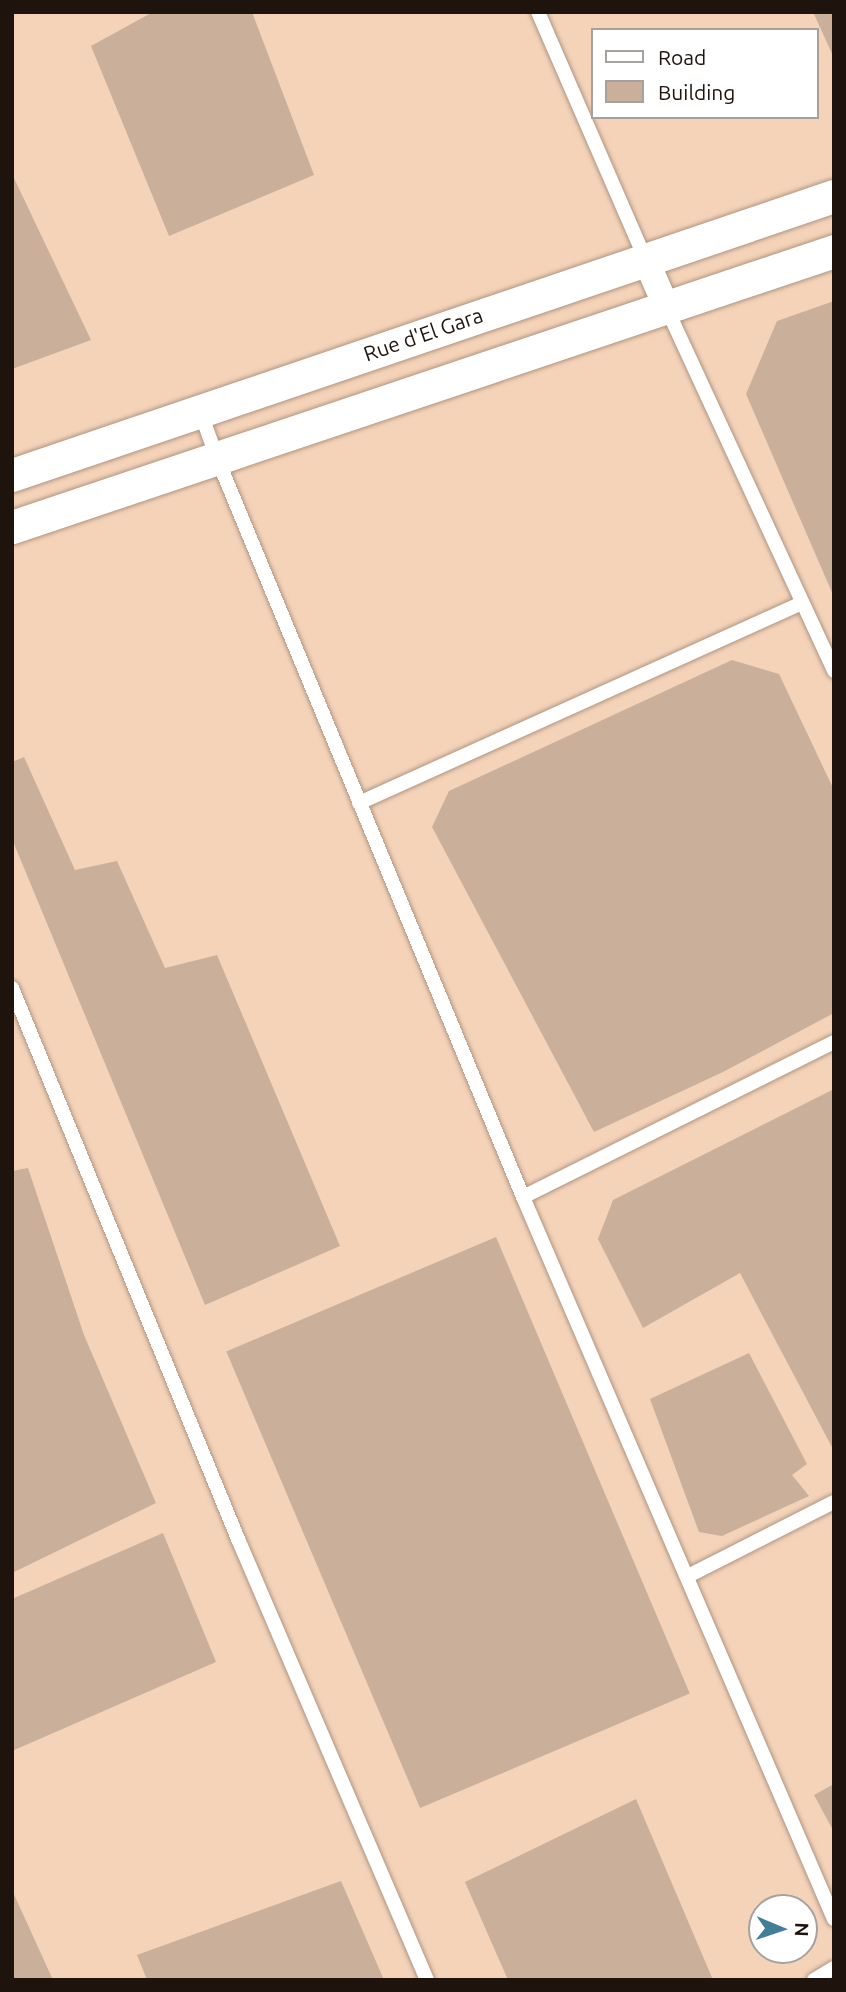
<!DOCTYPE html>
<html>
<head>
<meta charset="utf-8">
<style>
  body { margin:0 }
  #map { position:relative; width:846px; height:1992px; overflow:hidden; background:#fde1cc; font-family:Ubuntu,sans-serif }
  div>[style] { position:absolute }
  .built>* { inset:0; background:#f5d3b9 }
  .building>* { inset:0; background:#caaf9b; transform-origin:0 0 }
  .roads { filter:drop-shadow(0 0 2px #af9581) drop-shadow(0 0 2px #af9581) }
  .service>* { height:14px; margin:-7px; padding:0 7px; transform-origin:7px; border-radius:7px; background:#fff }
  .minor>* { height:26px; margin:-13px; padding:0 13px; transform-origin:13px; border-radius:13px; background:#fff }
  .tertiary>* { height:33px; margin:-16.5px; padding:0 16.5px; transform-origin:16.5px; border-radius:16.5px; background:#fff }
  span { translate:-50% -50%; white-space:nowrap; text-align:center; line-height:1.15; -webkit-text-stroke:7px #fff; paint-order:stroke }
  .street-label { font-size:21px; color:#1e140d }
  .frame { position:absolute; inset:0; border:14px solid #1e140d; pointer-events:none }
  .legend { position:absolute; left:591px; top:28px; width:228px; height:91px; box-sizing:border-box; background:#fff; border:2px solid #a5a19e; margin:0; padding:9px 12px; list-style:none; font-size:21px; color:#1e140d }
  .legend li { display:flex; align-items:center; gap:14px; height:35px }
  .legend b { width:35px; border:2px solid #a5a19e }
  .north { position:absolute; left:748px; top:1894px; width:70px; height:70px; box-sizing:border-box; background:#fff; border:2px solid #a5a19e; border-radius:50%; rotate:92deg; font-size:19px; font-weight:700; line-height:28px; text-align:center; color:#1e140d }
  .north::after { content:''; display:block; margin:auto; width:24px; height:32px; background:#427f96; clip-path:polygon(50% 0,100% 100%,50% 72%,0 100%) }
</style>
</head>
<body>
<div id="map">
  <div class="built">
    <i style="clip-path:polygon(evenodd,12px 12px,834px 12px,834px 1980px,12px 1980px,12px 12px,592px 30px,816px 30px,816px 117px,592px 117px,592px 30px,12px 12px,762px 1908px,804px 1908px,804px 1950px,762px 1950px,762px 1908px)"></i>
  </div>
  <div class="building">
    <i style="clip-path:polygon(153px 12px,252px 12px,314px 175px,169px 236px,91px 46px)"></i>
    <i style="clip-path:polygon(813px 12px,834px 12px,834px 58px)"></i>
    <i style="clip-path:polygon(12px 174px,91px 340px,12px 369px)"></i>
    <i style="clip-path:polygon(834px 301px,834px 597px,746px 394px,777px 321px)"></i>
    <i style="clip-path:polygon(732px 660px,779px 674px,834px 790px,834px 1013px,723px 1072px,594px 1132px,432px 827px,449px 791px)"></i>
    <i style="clip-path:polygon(24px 757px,75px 870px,117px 861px,165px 968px,217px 955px,340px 1246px,205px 1305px,12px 839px,12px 762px)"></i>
    <i style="clip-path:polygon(834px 1089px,834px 1451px,740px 1273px,643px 1328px,598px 1239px,613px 1200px)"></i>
    <i style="clip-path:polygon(28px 1168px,84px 1335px,156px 1503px,12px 1573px,12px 1171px)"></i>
    <i style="left:496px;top:1237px;width:496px;height:293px;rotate:67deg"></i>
    <i style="clip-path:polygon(749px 1353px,807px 1464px,792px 1475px,809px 1496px,722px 1536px,699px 1532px,650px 1399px)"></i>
    <i style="clip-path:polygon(163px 1533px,216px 1662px,12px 1751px,12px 1599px)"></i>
    <i style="clip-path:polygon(834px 1784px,834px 1832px,814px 1795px)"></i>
    <i style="clip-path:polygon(636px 1799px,713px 1980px,508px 1980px,465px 1882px)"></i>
    <i style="clip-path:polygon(341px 1881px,384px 1980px,147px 1980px,137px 1955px)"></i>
    <i style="clip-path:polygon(12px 1890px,53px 1980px,12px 1980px)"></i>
  </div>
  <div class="roads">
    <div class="service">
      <i style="left:538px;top:12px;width:268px;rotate:66.5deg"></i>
      <i style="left:666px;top:307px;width:401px;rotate:65.2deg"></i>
      <i style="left:200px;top:411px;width:50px;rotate:70.1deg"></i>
      <i style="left:217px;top:458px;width:800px;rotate:67.51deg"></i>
      <i style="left:523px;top:1197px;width:786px;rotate:66.7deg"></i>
      <i style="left:359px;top:803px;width:486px;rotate:-24.3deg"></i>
      <i style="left:12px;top:988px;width:596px;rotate:67.7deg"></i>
      <i style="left:238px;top:1539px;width:480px;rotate:66.8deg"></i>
      <i style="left:523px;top:1197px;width:347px;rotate:-26.5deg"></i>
      <i style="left:688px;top:1576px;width:164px;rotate:-26.9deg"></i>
      <i style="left:814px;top:1980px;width:23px;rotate:-31deg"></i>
    </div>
    <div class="minor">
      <i style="left:645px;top:258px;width:52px;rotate:66.4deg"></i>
    </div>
    <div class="tertiary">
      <i style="left:12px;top:475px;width:868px;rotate:-18.75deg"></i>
      <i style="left:12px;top:527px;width:867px;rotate:-18.56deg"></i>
    </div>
  </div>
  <div class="street-label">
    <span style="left:423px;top:334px;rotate:-19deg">Rue d'El Gara</span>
  </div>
  <div class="frame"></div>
  <ul class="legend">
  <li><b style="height:9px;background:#fff"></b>Road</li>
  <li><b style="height:19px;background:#caaf9b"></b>Building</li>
  </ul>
  <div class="north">N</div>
</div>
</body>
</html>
